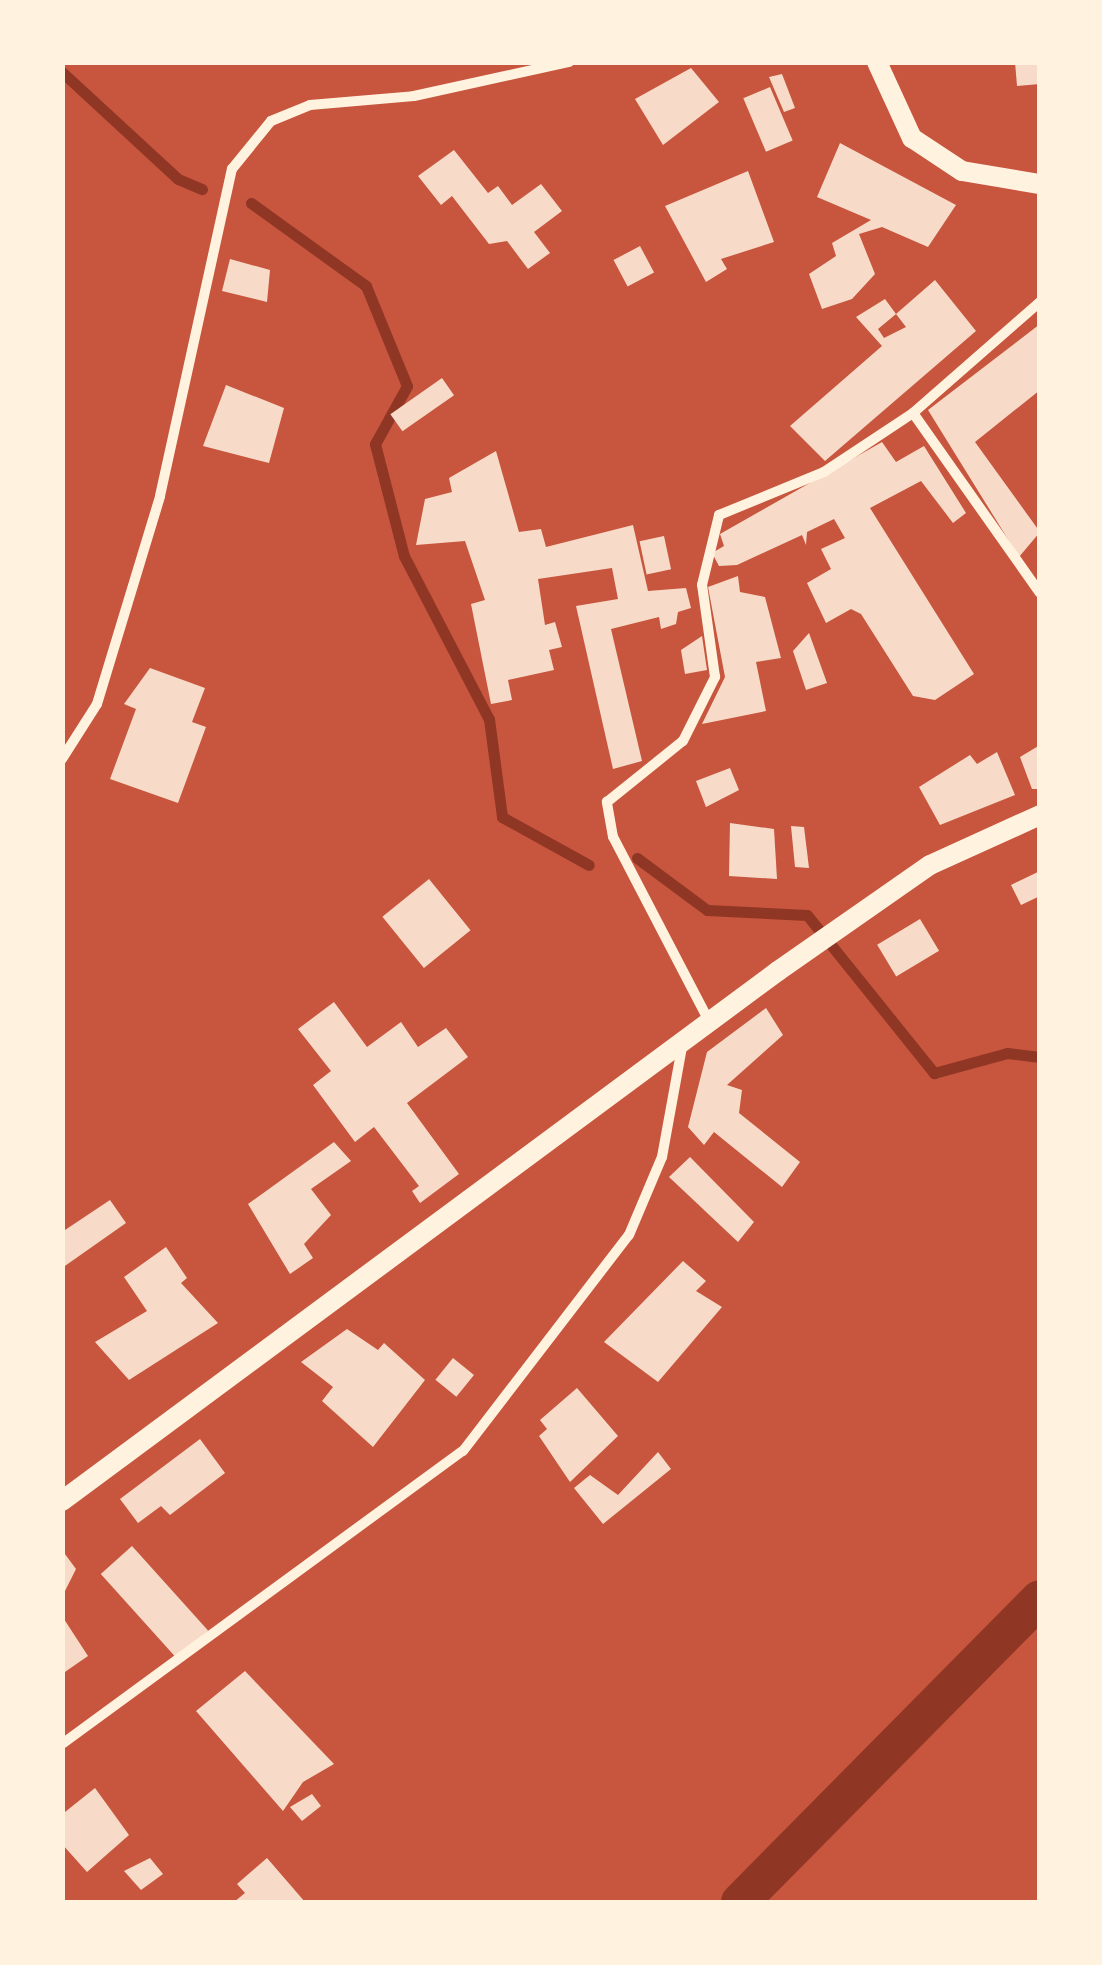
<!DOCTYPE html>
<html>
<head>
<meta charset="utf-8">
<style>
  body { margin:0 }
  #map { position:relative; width:1102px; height:1965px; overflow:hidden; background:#c8553d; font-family:Arial,sans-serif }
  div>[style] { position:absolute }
  .stream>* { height:11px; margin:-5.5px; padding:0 5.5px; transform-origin:5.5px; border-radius:5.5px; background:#8f3625 }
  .canal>* { height:38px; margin:-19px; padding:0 19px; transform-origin:19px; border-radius:19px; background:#8f3625 }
  .building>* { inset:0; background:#f7dbc8; transform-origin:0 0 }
  .minor>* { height:10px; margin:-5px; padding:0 5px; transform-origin:5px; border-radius:5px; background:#fff3e0 }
  .secondary>* { height:20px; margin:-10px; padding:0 10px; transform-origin:10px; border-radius:10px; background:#fff3e0 }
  span { translate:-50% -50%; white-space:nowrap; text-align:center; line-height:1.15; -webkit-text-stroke:10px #fff3e0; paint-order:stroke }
  .frame { position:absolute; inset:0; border:65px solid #fff3e0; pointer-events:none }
</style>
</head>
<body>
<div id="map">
  <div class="stream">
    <i style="left:62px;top:72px;width:158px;rotate:42.7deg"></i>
    <i style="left:178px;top:179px;width:26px;rotate:23deg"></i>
    <i style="left:251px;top:203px;width:142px;rotate:35.8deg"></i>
    <i style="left:366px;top:286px;width:108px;rotate:67.7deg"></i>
    <i style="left:407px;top:386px;width:66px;rotate:118.9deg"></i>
    <i style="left:375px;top:444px;width:116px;rotate:75.5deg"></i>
    <i style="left:404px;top:556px;width:184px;rotate:62.5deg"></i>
    <i style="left:489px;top:719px;width:99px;rotate:82.4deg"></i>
    <i style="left:502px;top:817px;width:99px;rotate:28.9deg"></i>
    <i style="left:637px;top:858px;width:87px;rotate:36.6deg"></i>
    <i style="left:707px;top:910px;width:100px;rotate:2.9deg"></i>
    <i style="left:807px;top:915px;width:203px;rotate:51.2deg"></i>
    <i style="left:934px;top:1073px;width:76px;rotate:-15.3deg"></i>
    <i style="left:1007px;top:1053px;width:33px;rotate:7deg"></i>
  </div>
  <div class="canal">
    <i style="left:740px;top:1902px;width:426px;rotate:-45.3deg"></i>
  </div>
  <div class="building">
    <i style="clip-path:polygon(1015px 62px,1040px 62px,1040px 84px,1017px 86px)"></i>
    <i style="clip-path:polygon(691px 68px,719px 102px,663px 145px,635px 99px)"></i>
    <i style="clip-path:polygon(782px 74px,795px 108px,784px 112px,769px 77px)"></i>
    <i style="left:770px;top:87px;width:58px;height:29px;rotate:67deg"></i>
    <i style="clip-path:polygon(840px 143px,956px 205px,928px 247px,882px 227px,859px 234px,875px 274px,852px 299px,822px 309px,809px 274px,836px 256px,832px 243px,871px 220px,817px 197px)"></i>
    <i style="clip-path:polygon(454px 150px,488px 193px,498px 186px,512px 205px,541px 184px,562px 211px,534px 232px,550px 253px,528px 269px,507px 241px,489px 244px,452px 196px,441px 205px,418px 176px)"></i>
    <i style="clip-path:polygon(748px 171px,774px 242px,721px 259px,727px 269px,706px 282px,665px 206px)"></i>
    <i style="left:640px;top:246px;width:30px;height:30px;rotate:62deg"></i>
    <i style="clip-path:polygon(230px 259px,270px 270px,267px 302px,222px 291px)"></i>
    <i style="clip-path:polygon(evenodd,935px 280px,976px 331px,825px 461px,790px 426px,882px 346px,856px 317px,885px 299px,896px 314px,935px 280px,896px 314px,906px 327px,884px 338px,878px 329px,896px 314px)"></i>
    <i style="clip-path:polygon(1040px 324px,1040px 390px,975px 442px,1040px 532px,1019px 557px,928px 410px)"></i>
    <i style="left:442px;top:378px;width:21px;height:63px;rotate:55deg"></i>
    <i style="clip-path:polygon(226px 385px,284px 408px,269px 463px,203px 446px)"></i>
    <i style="clip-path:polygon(882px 442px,896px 462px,924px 446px,966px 513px,953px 523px,921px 481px,870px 508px,974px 674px,935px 700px,913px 696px,861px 614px,851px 609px,826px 623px,807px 583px,831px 569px,821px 549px,845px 538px,834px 519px,807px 532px,806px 545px,802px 535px,737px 565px,719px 566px,712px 553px,724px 546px,720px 534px)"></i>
    <i style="clip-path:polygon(496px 451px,519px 532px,541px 529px,546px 547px,633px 525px,648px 591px,686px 588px,691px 608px,678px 612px,676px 624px,661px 629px,659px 617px,611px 629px,642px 761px,613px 769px,576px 606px,618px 599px,612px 568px,538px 579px,545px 625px,555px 622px,562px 647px,549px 650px,554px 670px,508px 680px,512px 700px,491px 704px,471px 604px,485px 600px,465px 541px,416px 545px,425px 499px,452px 492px,449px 478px)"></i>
    <i style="left:664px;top:536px;width:34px;height:25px;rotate:78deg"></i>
    <i style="clip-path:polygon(738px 576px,740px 592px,765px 597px,781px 658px,756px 662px,766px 711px,702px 724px,725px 677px,708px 587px)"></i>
    <i style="clip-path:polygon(809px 633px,827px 683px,806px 690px,793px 651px)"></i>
    <i style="clip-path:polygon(702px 636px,707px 670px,685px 674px,681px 650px)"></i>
    <i style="clip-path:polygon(150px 668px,205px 688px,192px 722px,206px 727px,178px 803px,110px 779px,136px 709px,124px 704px)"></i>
    <i style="clip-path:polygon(1040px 745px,1040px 789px,1032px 789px,1020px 757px)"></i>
    <i style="clip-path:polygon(997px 752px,1015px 795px,940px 825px,919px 787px,970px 755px,977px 764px)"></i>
    <i style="clip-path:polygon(730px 768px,739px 790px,706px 807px,696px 781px)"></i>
    <i style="clip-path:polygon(730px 823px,774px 829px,777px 879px,729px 876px)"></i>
    <i style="clip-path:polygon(791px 826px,804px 827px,809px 868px,795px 867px)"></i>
    <i style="clip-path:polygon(1040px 871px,1040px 896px,1021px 905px,1011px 885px)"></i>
    <i style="left:429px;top:879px;width:66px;height:60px;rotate:51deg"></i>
    <i style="left:920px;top:919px;width:37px;height:50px;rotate:59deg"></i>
    <i style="clip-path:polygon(334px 1002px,367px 1047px,401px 1022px,418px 1047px,446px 1028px,468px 1057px,407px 1103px,459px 1174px,420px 1203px,412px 1191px,419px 1186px,374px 1127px,355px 1142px,313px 1085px,331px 1071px,298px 1029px)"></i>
    <i style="clip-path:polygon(766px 1008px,783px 1035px,727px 1085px,742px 1090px,739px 1113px,800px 1162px,782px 1187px,714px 1132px,704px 1145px,688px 1127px,707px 1052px)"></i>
    <i style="clip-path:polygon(334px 1142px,351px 1161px,311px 1189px,331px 1215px,304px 1244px,313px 1258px,290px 1274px,248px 1204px)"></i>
    <i style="clip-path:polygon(690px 1157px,754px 1222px,738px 1242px,669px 1177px)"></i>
    <i style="clip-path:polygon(110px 1200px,126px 1223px,62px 1268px,62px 1232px)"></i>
    <i style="clip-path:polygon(166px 1247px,187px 1278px,181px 1283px,218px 1323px,129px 1380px,95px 1342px,147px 1311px,124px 1277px)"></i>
    <i style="clip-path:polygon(683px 1261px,706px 1281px,696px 1291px,722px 1307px,658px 1382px,604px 1342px)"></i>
    <i style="clip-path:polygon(347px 1329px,378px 1350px,384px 1343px,425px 1380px,373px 1447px,322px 1401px,333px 1387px,301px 1362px)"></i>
    <i style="left:453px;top:1358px;width:27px;height:28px;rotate:39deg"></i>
    <i style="clip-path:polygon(577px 1388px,618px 1436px,570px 1482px,539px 1436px,547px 1429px,540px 1420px)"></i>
    <i style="clip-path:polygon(200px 1439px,225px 1473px,170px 1515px,161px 1506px,138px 1523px,120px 1499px)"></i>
    <i style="clip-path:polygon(658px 1452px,671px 1469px,603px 1524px,574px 1488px,590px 1475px,618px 1495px)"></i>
    <i style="left:132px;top:1546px;width:114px;height:42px;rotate:48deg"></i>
    <i style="clip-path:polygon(62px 1550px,76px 1569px,62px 1597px)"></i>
    <i style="clip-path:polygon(62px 1616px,88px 1656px,62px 1674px)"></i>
    <i style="clip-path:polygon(245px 1671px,334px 1764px,303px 1782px,283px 1811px,196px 1711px)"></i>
    <i style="clip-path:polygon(95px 1788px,129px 1835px,87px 1872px,62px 1844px,62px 1826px,65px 1812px)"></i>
    <i style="clip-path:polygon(312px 1794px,321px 1806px,302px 1821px,290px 1807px)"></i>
    <i style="clip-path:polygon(150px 1858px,163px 1874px,141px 1890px,124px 1871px)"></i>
    <i style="clip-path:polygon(267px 1858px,305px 1902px,234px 1902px,245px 1893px,237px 1884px)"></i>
  </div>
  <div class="minor">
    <i style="left:913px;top:413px;width:220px;rotate:54.8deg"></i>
    <i style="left:62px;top:759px;width:65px;rotate:-57.5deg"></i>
    <i style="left:97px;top:704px;width:217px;rotate:-73.1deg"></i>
    <i style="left:160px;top:496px;width:335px;rotate:-77.6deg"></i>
    <i style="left:232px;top:169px;width:62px;rotate:-50.9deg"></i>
    <i style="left:271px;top:121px;width:42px;rotate:-22.3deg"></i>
    <i style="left:310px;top:105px;width:104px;rotate:-4.9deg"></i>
    <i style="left:414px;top:96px;width:159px;rotate:-12.4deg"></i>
    <i style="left:710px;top:1023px;width:210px;rotate:-117.5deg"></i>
    <i style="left:613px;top:837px;width:36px;rotate:-100deg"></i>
    <i style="left:607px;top:802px;width:97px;rotate:-38.8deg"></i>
    <i style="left:683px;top:741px;width:72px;rotate:-63.4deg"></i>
    <i style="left:715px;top:677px;width:93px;rotate:-98deg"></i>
    <i style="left:702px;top:585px;width:72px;rotate:-76.3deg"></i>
    <i style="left:719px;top:515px;width:113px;rotate:-22.3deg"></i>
    <i style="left:824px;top:472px;width:107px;rotate:-33.5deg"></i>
    <i style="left:913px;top:413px;width:169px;rotate:-41.2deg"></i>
    <i style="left:62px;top:1744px;width:497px;rotate:-36.2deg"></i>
    <i style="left:463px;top:1451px;width:272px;rotate:-52.5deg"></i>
    <i style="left:629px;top:1235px;width:85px;rotate:-67.1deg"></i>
    <i style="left:662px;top:1157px;width:112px;rotate:-79.7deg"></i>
  </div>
  <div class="secondary">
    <i style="left:877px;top:62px;width:84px;rotate:65.3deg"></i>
    <i style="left:912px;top:138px;width:60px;rotate:33.4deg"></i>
    <i style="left:962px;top:171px;width:79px;rotate:9.5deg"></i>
    <i style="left:62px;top:1501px;width:891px;rotate:-36.51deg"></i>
    <i style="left:778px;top:971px;width:185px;rotate:-34.9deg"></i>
    <i style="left:930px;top:865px;width:121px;rotate:-24.4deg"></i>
  </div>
  <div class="frame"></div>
</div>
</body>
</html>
